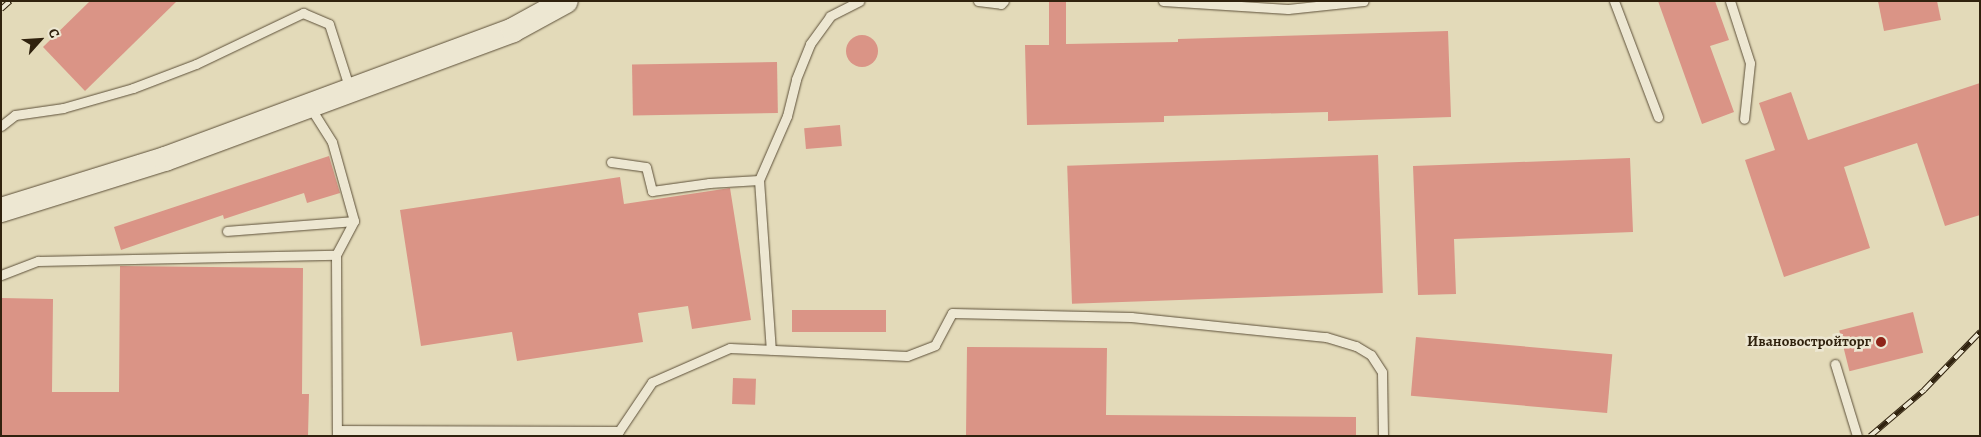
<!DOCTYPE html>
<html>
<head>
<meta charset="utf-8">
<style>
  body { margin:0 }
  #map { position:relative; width:1981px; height:437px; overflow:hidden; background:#e3dab9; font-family:Alegreya,serif }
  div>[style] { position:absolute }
  .building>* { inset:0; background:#da9486; transform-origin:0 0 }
  .round { border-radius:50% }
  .roads { filter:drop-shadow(0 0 1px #5d5039) drop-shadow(0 0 1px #5d5039) }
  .lane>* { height:9px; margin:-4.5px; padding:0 4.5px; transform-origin:4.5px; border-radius:4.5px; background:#ede7d2 }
  .secondary>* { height:24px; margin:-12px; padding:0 12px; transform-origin:12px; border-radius:12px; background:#ede7d2 }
  .rail>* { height:5.5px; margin-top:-2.75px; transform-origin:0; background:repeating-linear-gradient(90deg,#ede7d2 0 11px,#30220e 0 22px); box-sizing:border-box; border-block:1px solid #30220e }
  .dots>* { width:14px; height:14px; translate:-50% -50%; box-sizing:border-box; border:2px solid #ede7d2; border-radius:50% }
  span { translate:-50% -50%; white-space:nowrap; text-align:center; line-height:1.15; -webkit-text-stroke:5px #ede7d2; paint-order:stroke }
  .poi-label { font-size:15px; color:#30220e; font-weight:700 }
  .right { translate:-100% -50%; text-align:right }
  .frame { position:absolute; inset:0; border:2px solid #30220e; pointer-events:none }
  .north { position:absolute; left:15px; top:15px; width:50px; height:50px; -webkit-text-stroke:4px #ede7d2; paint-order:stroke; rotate:64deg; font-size:14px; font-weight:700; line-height:20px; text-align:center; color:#30220e }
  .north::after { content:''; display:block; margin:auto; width:18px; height:22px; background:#30220e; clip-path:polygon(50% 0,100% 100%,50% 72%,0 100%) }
</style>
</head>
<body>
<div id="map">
  <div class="building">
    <i style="clip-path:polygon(90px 1px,177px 1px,85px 91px,43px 47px)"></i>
    <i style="clip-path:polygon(1049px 1px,1066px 1px,1066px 44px,1178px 42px,1178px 39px,1448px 31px,1451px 117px,1328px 121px,1328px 112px,1164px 116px,1164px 122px,1027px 125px,1025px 45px,1049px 45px)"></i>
    <i style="clip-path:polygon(1658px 1px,1715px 1px,1729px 40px,1710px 46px,1734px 112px,1702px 124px)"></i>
    <i style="clip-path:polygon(1878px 1px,1937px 1px,1941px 20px,1884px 31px)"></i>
    <i class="round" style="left:846px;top:35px;width:32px;height:32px"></i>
    <i style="left:777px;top:62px;width:51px;height:145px;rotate:89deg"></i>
    <i style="clip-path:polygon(1980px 83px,1980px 215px,1945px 226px,1917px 143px,1844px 167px,1870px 248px,1784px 277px,1745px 160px,1775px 150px,1759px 103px,1791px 92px,1808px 140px)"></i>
    <i style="left:840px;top:125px;width:21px;height:36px;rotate:85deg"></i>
    <i style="left:1378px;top:155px;width:138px;height:311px;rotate:88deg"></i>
    <i style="clip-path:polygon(329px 156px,340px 193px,307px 203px,304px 193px,224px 219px,223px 215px,121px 250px,114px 227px)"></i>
    <i style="clip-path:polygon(1630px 158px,1633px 232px,1454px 239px,1456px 294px,1418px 295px,1413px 166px)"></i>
    <i style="clip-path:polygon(620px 177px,624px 204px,730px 188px,751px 320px,692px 329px,688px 306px,638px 313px,643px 342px,517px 361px,512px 332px,421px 346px,400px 210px)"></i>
    <i style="clip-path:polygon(120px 266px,303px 268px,302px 394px,309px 394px,308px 436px,1px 436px,1px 298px,53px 299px,52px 392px,119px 392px)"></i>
    <i style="left:886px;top:310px;width:22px;height:94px;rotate:90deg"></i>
    <i style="left:1913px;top:312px;width:42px;height:76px;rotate:76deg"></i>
    <i style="left:1416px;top:337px;width:197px;height:59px;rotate:5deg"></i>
    <i style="clip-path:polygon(967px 347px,1107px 348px,1106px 415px,1356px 417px,1356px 436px,966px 436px)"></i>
    <i style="left:733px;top:378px;width:23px;height:26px;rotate:2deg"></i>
  </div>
  <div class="roads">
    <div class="lane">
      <i style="left:978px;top:1px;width:23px;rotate:7deg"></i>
      <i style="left:1001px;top:4px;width:4px;rotate:-45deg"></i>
      <i style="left:1163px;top:1px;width:125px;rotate:3.7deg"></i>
      <i style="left:1288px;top:9px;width:76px;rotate:-6deg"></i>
      <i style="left:1614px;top:1px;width:124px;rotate:69.2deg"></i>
      <i style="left:1730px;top:1px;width:65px;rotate:72.1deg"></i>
      <i style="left:1750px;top:63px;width:56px;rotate:96.1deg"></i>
      <i style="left:310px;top:107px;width:41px;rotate:57.8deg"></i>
      <i style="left:332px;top:142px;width:82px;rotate:74.4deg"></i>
      <i style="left:354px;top:221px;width:38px;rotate:118deg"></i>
      <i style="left:336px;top:255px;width:175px;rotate:89.7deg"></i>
      <i style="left:1px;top:126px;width:18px;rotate:-38deg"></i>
      <i style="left:15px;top:115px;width:49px;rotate:-8.3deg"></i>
      <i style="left:63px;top:108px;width:73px;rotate:-15.9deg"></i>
      <i style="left:133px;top:88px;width:67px;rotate:-20.9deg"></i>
      <i style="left:196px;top:64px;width:119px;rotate:-25.5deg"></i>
      <i style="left:303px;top:13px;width:28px;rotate:23deg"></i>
      <i style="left:329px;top:24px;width:69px;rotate:72.3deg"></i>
      <i style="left:611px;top:162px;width:35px;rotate:8deg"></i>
      <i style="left:646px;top:167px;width:25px;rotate:76deg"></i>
      <i style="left:652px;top:191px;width:58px;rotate:-8deg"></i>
      <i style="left:709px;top:183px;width:50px;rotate:-3.4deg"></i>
      <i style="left:759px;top:180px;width:170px;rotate:86deg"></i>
      <i style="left:759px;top:180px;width:70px;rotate:-66.4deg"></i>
      <i style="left:787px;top:116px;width:38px;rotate:-76deg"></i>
      <i style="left:796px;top:79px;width:38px;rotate:-68deg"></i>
      <i style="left:810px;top:44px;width:34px;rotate:-54deg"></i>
      <i style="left:830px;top:16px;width:33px;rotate:-27deg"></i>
      <i style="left:227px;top:231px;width:127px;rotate:-4.5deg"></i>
      <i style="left:1px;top:275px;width:40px;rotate:-21deg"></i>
      <i style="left:38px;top:261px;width:298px;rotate:-1.2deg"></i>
      <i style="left:1835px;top:364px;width:75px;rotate:73deg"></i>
      <i style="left:337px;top:436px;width:6px;rotate:-90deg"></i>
      <i style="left:337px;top:430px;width:282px;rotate:0.2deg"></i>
      <i style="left:619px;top:431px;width:59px;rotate:-56deg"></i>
      <i style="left:652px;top:382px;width:85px;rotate:-23.6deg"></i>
      <i style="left:730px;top:348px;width:177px;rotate:2.6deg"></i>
      <i style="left:907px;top:356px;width:30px;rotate:-21deg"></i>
      <i style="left:935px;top:345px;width:36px;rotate:-62deg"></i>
      <i style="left:952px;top:313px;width:179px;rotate:1.3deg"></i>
      <i style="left:1131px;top:317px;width:196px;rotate:5.9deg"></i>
      <i style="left:1326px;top:337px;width:31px;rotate:17deg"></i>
      <i style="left:1356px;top:346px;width:17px;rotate:31deg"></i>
      <i style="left:1371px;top:355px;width:20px;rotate:57deg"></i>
      <i style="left:1382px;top:372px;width:64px;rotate:89.1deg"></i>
    </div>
    <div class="secondary">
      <i style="left:1px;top:210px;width:172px;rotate:-17.3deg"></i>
      <i style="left:165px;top:159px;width:371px;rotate:-20.3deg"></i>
      <i style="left:513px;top:30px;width:60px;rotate:-28.7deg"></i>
    </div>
  </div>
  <div class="rail">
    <i style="left:1px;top:9px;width:12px;rotate:-42deg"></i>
    <i style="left:1870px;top:436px;width:71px;rotate:-40.4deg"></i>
    <i style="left:1924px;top:390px;width:81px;rotate:-46deg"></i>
  </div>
  <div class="dots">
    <i style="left:1881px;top:342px;background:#8f2418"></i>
  </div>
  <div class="poi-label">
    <span class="right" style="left:1871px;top:342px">Ивановостройторг</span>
  </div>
  <div class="frame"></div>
  <div class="north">С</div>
</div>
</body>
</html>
